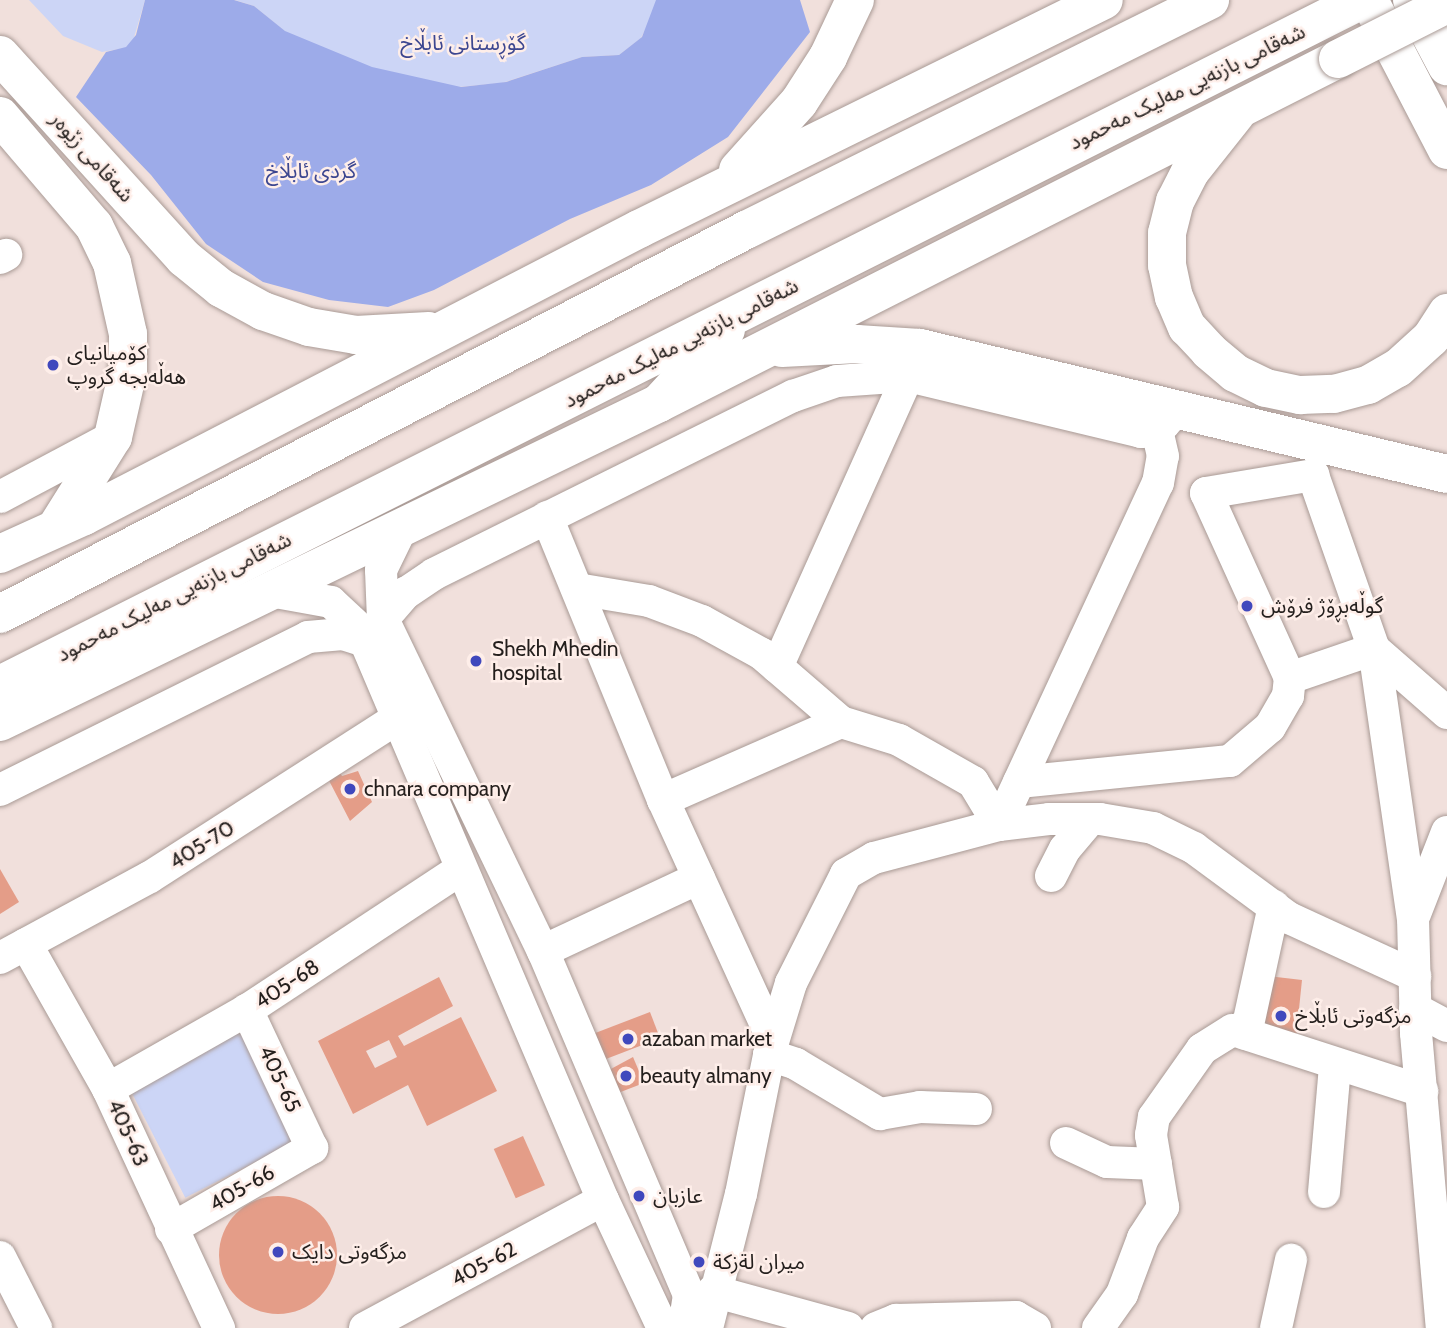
<!DOCTYPE html>
<html>
<head>
<meta charset="utf-8">
<style>
  body { margin:0 }
  #map { position:relative; width:1447px; height:1328px; overflow:hidden; background:#f1e0dc; font-family:Cabin,"Noto Sans Arabic",sans-serif }
  div>[style] { position:absolute }
  .green>* { inset:0; background:#ccd5f6; transform-origin:0 0 }
  .forest>* { inset:0; background:#9dabe9 }
  .building>* { inset:0; background:#e49d88; transform-origin:0 0 }
  .round { border-radius:50% }
  .roads { filter:drop-shadow(0 0 2px #a99a95) drop-shadow(0 0 2px #a99a95) }
  .minor>* { height:32px; margin:-16px; padding:0 16px; transform-origin:16px; border-radius:16px; background:#fff }
  .major>* { height:38px; margin:-19px; padding:0 19px; transform-origin:19px; border-radius:19px; background:#fff }
  .highway>* { height:38px; margin:-19px; padding:0 19px; transform-origin:19px; border-radius:19px; background:#fff }
  .bridges { filter:drop-shadow(0 0 2px #a99a95) drop-shadow(0 0 2px #a99a95) }
  .major-bridge>* { height:38px; margin:-19px; padding:0 19px; transform-origin:19px; border-radius:19px; background:#fff }
  .dots>* { width:19px; height:19px; translate:-50% -50%; box-sizing:border-box; border:4px solid #feeee9; border-radius:50% }
  span { translate:-50% -50%; white-space:nowrap; text-align:center; line-height:1.15; -webkit-text-stroke:5px #feeee9; paint-order:stroke }
  .park-label { font-size:21px; color:#3c4690 }
  .street-label { font-size:21px; color:#241f1d }
  .poi-label { font-size:21px; color:#241f1d }
  .left { translate:0 -50%; text-align:left }
</style>
</head>
<body>
<div id="map">
  <div class="green">
    <i style="clip-path:polygon(29px 0,145px 0,133px 41px,125px 48px,102px 52px,63px 36px)"></i>
    <i style="clip-path:polygon(235px 0,657px 0,657px 6px,641px 38px,619px 55px,582px 57px,502px 83px,458px 87px,375px 69px,287px 33px,254px 6px)"></i>
    <i style="left:243px;top:1027px;width:126px;height:129px;rotate:63deg"></i>
  </div>
  <div class="forest">
    <i style="clip-path:polygon(145px 0,234px 0,254px 6px,285px 31px,372px 67px,461px 87px,506px 82px,582px 57px,619px 55px,642px 37px,656px 0,800px 0,810px 32px,728px 137px,651px 185px,570px 219px,434px 290px,388px 307px,329px 300px,263px 282px,206px 244px,151px 175px,76px 97px,106px 52px,126px 47px,136px 35px)"></i>
  </div>
  <div class="building">
    <i style="clip-path:polygon(334px 763px,342px 776px,358px 771px,372px 802px,350px 821px,323px 769px)"></i>
    <i style="clip-path:polygon(0 869px,19px 902px,0 914px)"></i>
    <i style="clip-path:polygon(1268px 976px,1302px 980px,1296px 1038px,1259px 1029px)"></i>
    <i style="clip-path:polygon(evenodd,439px 977px,453px 1006px,398px 1036px,404px 1046px,461px 1017px,497px 1091px,427px 1126px,408px 1085px,353px 1114px,318px 1041px,439px 977px,389px 1040px,397px 1057px,375px 1068px,366px 1051px,389px 1040px)"></i>
    <i style="left:650px;top:1012px;width:28px;height:60px;rotate:69deg"></i>
    <i style="clip-path:polygon(633px 1057px,644px 1083px,618px 1093px,609px 1070px)"></i>
    <i style="left:523px;top:1136px;width:54px;height:32px;rotate:66deg"></i>
    <i class="round" style="left:219px;top:1196px;width:118px;height:118px"></i>
  </div>
  <div class="roads">
    <div class="minor">
      <i style="left:0;top:258px;width:7px;rotate:-27deg"></i>
      <i style="left:0;top:497px;width:128px;rotate:-28deg"></i>
      <i style="left:547px;top:517px;width:306px;rotate:67.7deg"></i>
      <i style="left:402px;top:527px;width:48px;rotate:116deg"></i>
      <i style="left:381px;top:570px;width:49px;rotate:87.7deg"></i>
      <i style="left:383px;top:619px;width:369px;rotate:64.3deg"></i>
      <i style="left:543px;top:951px;width:374px;rotate:67deg"></i>
      <i style="left:689px;top:1295px;width:33px;rotate:99deg"></i>
      <i style="left:577px;top:589px;width:73px;rotate:9.5deg"></i>
      <i style="left:649px;top:601px;width:57px;rotate:20.7deg"></i>
      <i style="left:702px;top:621px;width:68px;rotate:28.8deg"></i>
      <i style="left:762px;top:654px;width:104px;rotate:40.7deg"></i>
      <i style="left:841px;top:722px;width:61px;rotate:17.2deg"></i>
      <i style="left:899px;top:740px;width:85px;rotate:29.6deg"></i>
      <i style="left:973px;top:782px;width:50px;rotate:58.8deg"></i>
      <i style="left:270px;top:591px;width:62px;rotate:10.2deg"></i>
      <i style="left:331px;top:602px;width:40px;rotate:43deg"></i>
      <i style="left:360px;top:629px;width:621px;rotate:66.95deg"></i>
      <i style="left:603px;top:1200px;width:141px;rotate:64.9deg"></i>
      <i style="left:383px;top:619px;width:35px;rotate:-49deg"></i>
      <i style="left:406px;top:593px;width:34px;rotate:-34deg"></i>
      <i style="left:434px;top:574px;width:401px;rotate:-26.4deg"></i>
      <i style="left:793px;top:396px;width:46px;rotate:-18.8deg"></i>
      <i style="left:837px;top:381px;width:71px;rotate:-4deg"></i>
      <i style="left:908px;top:376px;width:240px;rotate:13.5deg"></i>
      <i style="left:1141px;top:432px;width:24px;rotate:-19deg"></i>
      <i style="left:1164px;top:424px;width:18px;rotate:-49deg"></i>
      <i style="left:1374px;top:649px;width:89px;rotate:161deg"></i>
      <i style="left:1290px;top:678px;width:203px;rotate:-114.4deg"></i>
      <i style="left:1206px;top:493px;width:109px;rotate:-9.5deg"></i>
      <i style="left:1313px;top:475px;width:184px;rotate:70.7deg"></i>
      <i style="left:1374px;top:649px;width:272px;rotate:81.8deg"></i>
      <i style="left:1413px;top:918px;width:115px;rotate:88.5deg"></i>
      <i style="left:1416px;top:1033px;width:296px;rotate:85deg"></i>
      <i style="left:1374px;top:649px;width:97px;rotate:41.2deg"></i>
      <i style="left:777px;top:667px;width:319px;rotate:-65.8deg"></i>
      <i style="left:1019px;top:782px;width:212px;rotate:-5.7deg"></i>
      <i style="left:1230px;top:761px;width:52px;rotate:-40.4deg"></i>
      <i style="left:1270px;top:727px;width:36px;rotate:-60deg"></i>
      <i style="left:1288px;top:696px;width:18px;rotate:-84deg"></i>
      <i style="left:0;top:790px;width:344px;rotate:-26.4deg"></i>
      <i style="left:308px;top:637px;width:35px;rotate:-5deg"></i>
      <i style="left:343px;top:634px;width:23px;rotate:18deg"></i>
      <i style="left:999px;top:825px;width:377px;rotate:-65.1deg"></i>
      <i style="left:1158px;top:483px;width:27px;rotate:-80deg"></i>
      <i style="left:1163px;top:456px;width:28px;rotate:-103deg"></i>
      <i style="left:1051px;top:876px;width:30px;rotate:-63deg"></i>
      <i style="left:1065px;top:849px;width:39px;rotate:-50deg"></i>
      <i style="left:1415px;top:914px;width:88px;rotate:-68.7deg"></i>
      <i style="left:26px;top:944px;width:167px;rotate:60.5deg"></i>
      <i style="left:108px;top:1089px;width:264px;rotate:65.1deg"></i>
      <i style="left:543px;top:951px;width:172px;rotate:-25.1deg"></i>
      <i style="left:0;top:958px;width:170px;rotate:-28.4deg"></i>
      <i style="left:150px;top:877px;width:292px;rotate:-32.7deg"></i>
      <i style="left:1415px;top:1009px;width:36px;rotate:28deg"></i>
      <i style="left:1246px;top:1034px;width:131px;rotate:-77.7deg"></i>
      <i style="left:773px;top:1040px;width:264px;rotate:-114.6deg"></i>
      <i style="left:663px;top:800px;width:194px;rotate:-23.7deg"></i>
      <i style="left:769px;top:1055px;width:28px;rotate:18deg"></i>
      <i style="left:796px;top:1064px;width:98px;rotate:30.8deg"></i>
      <i style="left:880px;top:1114px;width:41px;rotate:-9.9deg"></i>
      <i style="left:920px;top:1107px;width:56px;rotate:2deg"></i>
      <i style="left:108px;top:1089px;width:160px;rotate:-29.6deg"></i>
      <i style="left:247px;top:1010px;width:256px;rotate:-33.4deg"></i>
      <i style="left:1066px;top:1143px;width:45px;rotate:24.9deg"></i>
      <i style="left:1107px;top:1162px;width:49px;rotate:2.3deg"></i>
      <i style="left:1324px;top:1192px;width:127px;rotate:-85deg"></i>
      <i style="left:171px;top:1229px;width:163px;rotate:-29.9deg"></i>
      <i style="left:312px;top:1148px;width:153px;rotate:-115.2deg"></i>
      <i style="left:0;top:1257px;width:80px;rotate:63.1deg"></i>
      <i style="left:713px;top:1291px;width:140px;rotate:15.3deg"></i>
      <i style="left:365px;top:1328px;width:270px;rotate:-28.3deg"></i>
      <i style="left:707px;top:1328px;width:138px;rotate:-75.8deg"></i>
      <i style="left:741px;top:1194px;width:142px;rotate:-78.6deg"></i>
      <i style="left:769px;top:1055px;width:75px;rotate:-73deg"></i>
      <i style="left:791px;top:983px;width:122px;rotate:-63.2deg"></i>
      <i style="left:846px;top:874px;width:32px;rotate:-30deg"></i>
      <i style="left:874px;top:858px;width:129px;rotate:-14.8deg"></i>
      <i style="left:999px;top:825px;width:50px;rotate:-6.8deg"></i>
      <i style="left:1049px;top:819px;width:51px"></i>
      <i style="left:1100px;top:819px;width:54px;rotate:9.6deg"></i>
      <i style="left:1153px;top:828px;width:46px;rotate:26deg"></i>
      <i style="left:1194px;top:848px;width:118px;rotate:36.4deg"></i>
      <i style="left:1289px;top:918px;width:139px;rotate:24.7deg"></i>
      <i style="left:876px;top:1328px;width:22px;rotate:-22deg"></i>
      <i style="left:896px;top:1320px;width:120px;rotate:-1.4deg"></i>
      <i style="left:1016px;top:1317px;width:22px;rotate:30deg"></i>
      <i style="left:1098px;top:1328px;width:42px;rotate:-54.8deg"></i>
      <i style="left:1122px;top:1294px;width:60px;rotate:-69.4deg"></i>
      <i style="left:1143px;top:1238px;width:37px;rotate:-57deg"></i>
      <i style="left:1163px;top:1207px;width:73px;rotate:-99.5deg"></i>
      <i style="left:1151px;top:1135px;width:18px;rotate:-81deg"></i>
      <i style="left:1154px;top:1117px;width:83px;rotate:-54.8deg"></i>
      <i style="left:1202px;top:1049px;width:36px;rotate:-32deg"></i>
      <i style="left:1233px;top:1030px;width:199px;rotate:17.9deg"></i>
      <i style="left:1276px;top:1328px;width:70px;rotate:-77.6deg"></i>
    </div>
    <div class="major">
      <i style="left:1369px;top:0;width:169px;rotate:62.5deg"></i>
      <i style="left:1412px;top:0;width:75px;rotate:62.1deg"></i>
      <i style="left:0;top:55px;width:274px;rotate:47.8deg"></i>
      <i style="left:184px;top:258px;width:48px;rotate:39deg"></i>
      <i style="left:221px;top:288px;width:48px;rotate:28.7deg"></i>
      <i style="left:263px;top:311px;width:49px;rotate:19.2deg"></i>
      <i style="left:309px;top:327px;width:48px;rotate:9.7deg"></i>
      <i style="left:356px;top:335px;width:73px;rotate:-3.1deg"></i>
      <i style="left:1236px;top:114px;width:74px;rotate:128.4deg"></i>
      <i style="left:1190px;top:172px;width:33px;rotate:117deg"></i>
      <i style="left:1175px;top:201px;width:33px;rotate:104deg"></i>
      <i style="left:1167px;top:233px;width:32px;rotate:90deg"></i>
      <i style="left:1167px;top:265px;width:33px;rotate:78deg"></i>
      <i style="left:1174px;top:297px;width:33px;rotate:67deg"></i>
      <i style="left:1187px;top:327px;width:33px;rotate:47deg"></i>
      <i style="left:1209px;top:351px;width:34px;rotate:40deg"></i>
      <i style="left:1235px;top:373px;width:34px;rotate:26deg"></i>
      <i style="left:1266px;top:388px;width:35px;rotate:12deg"></i>
      <i style="left:1300px;top:395px;width:34px;rotate:-2deg"></i>
      <i style="left:1334px;top:394px;width:35px;rotate:-15deg"></i>
      <i style="left:1368px;top:385px;width:34px;rotate:-30deg"></i>
      <i style="left:1398px;top:368px;width:45px;rotate:-42.3deg"></i>
      <i style="left:1431px;top:338px;width:30px;rotate:-57deg"></i>
      <i style="left:0;top:116px;width:145px;rotate:49.5deg"></i>
      <i style="left:94px;top:226px;width:41px;rotate:64.1deg"></i>
      <i style="left:112px;top:263px;width:73px;rotate:77.3deg"></i>
      <i style="left:128px;top:334px;width:37px;rotate:90deg"></i>
      <i style="left:128px;top:371px;width:68px;rotate:102.8deg"></i>
      <i style="left:113px;top:437px;width:107px;rotate:122.1deg"></i>
      <i style="left:738px;top:170px;width:91px;rotate:-48.1deg"></i>
      <i style="left:799px;top:102px;width:54px;rotate:-57.2deg"></i>
      <i style="left:828px;top:57px;width:63px;rotate:-64.7deg"></i>
      <i style="left:782px;top:348px;width:75px;rotate:-3.1deg"></i>
      <i style="left:857px;top:344px;width:63px;rotate:3.6deg"></i>
      <i style="left:920px;top:348px;width:542px;rotate:13.45deg"></i>
      <i style="left:0;top:554px;width:92px;rotate:-24.3deg"></i>
      <i style="left:84px;top:516px;width:625px;rotate:-27.34deg"></i>
      <i style="left:639px;top:229px;width:518px;rotate:-26.22deg"></i>
      <i style="left:0;top:722px;width:732px;rotate:-25.83deg"></i>
      <i style="left:659px;top:403px;width:761px;rotate:-26.87deg"></i>
    </div>
    <div class="highway">
      <i style="left:659px;top:403px;width:99px;rotate:-47.5deg"></i>
      <i style="left:0;top:614px;width:839px;rotate:-27.24deg"></i>
      <i style="left:746px;top:230px;width:518px;rotate:-26.37deg"></i>
      <i style="left:0;top:685px;width:1525px;rotate:-26.7deg"></i>
    </div>
  </div>
  <div class="bridges">
    <div class="major-bridge">
      <i style="left:1338px;top:59px;width:122px;rotate:-26.8deg"></i>
    </div>
  </div>
  <div class="dots">
    <i style="left:53px;top:365px;background:#4048bd"></i>
    <i style="left:1247px;top:606px;background:#4048bd"></i>
    <i style="left:476px;top:661px;background:#4048bd"></i>
    <i style="left:350px;top:789px;background:#4048bd"></i>
    <i style="left:1281px;top:1016px;background:#4048bd"></i>
    <i style="left:628px;top:1039px;background:#4048bd"></i>
    <i style="left:626px;top:1076px;background:#4048bd"></i>
    <i style="left:639px;top:1196px;background:#4048bd"></i>
    <i style="left:278px;top:1252px;background:#4048bd"></i>
    <i style="left:699px;top:1262px;background:#4048bd"></i>
  </div>
  <div class="park-label">
    <span style="left:463px;top:43px">گۆڕستانی ئابڵاخ</span>
    <span style="left:311px;top:171px">گردی ئابڵاخ</span>
  </div>
  <div class="street-label">
    <span style="left:1187px;top:87px;rotate:-26deg">شەقامی بازنەیی مەلیک مەحمود</span>
    <span style="left:92px;top:157px;rotate:48deg">شەقامی زێوەر</span>
    <span style="left:681px;top:343px;rotate:-27deg">شەقامی بازنەیی مەلیک مەحمود</span>
    <span style="left:174px;top:597px;rotate:-27deg">شەقامی بازنەیی مەلیک مەحمود</span>
    <span style="left:202px;top:845px;rotate:-32deg">405-70</span>
    <span style="left:287px;top:984px;rotate:-33deg">405-68</span>
    <span style="left:280px;top:1079px;rotate:65deg">405-65</span>
    <span style="left:128px;top:1133px;rotate:66deg">405-63</span>
    <span style="left:242px;top:1188px;rotate:-30deg">405-66</span>
    <span style="left:484px;top:1264px;rotate:-28deg">405-62</span>
  </div>
  <div class="poi-label">
    <span class="left" style="left:67px;top:365px">کۆمپانیای<br>ھەڵەبجە گروپ</span>
    <span class="left" style="left:1261px;top:606px">گوڵەبڕۆژ فرۆش</span>
    <span class="left" style="left:492px;top:661px">Shekh Mhedin<br>hospital</span>
    <span class="left" style="left:364px;top:789px">chnara company</span>
    <span class="left" style="left:1295px;top:1016px">مزگەوتی ئابڵاخ</span>
    <span class="left" style="left:642px;top:1039px">azaban market</span>
    <span class="left" style="left:640px;top:1076px">beauty almany</span>
    <span class="left" style="left:653px;top:1196px">عازبان</span>
    <span class="left" style="left:292px;top:1252px">مزگەوتی دایک</span>
    <span class="left" style="left:713px;top:1262px">ميران لةزكة</span>
  </div>
</div>
</body>
</html>
